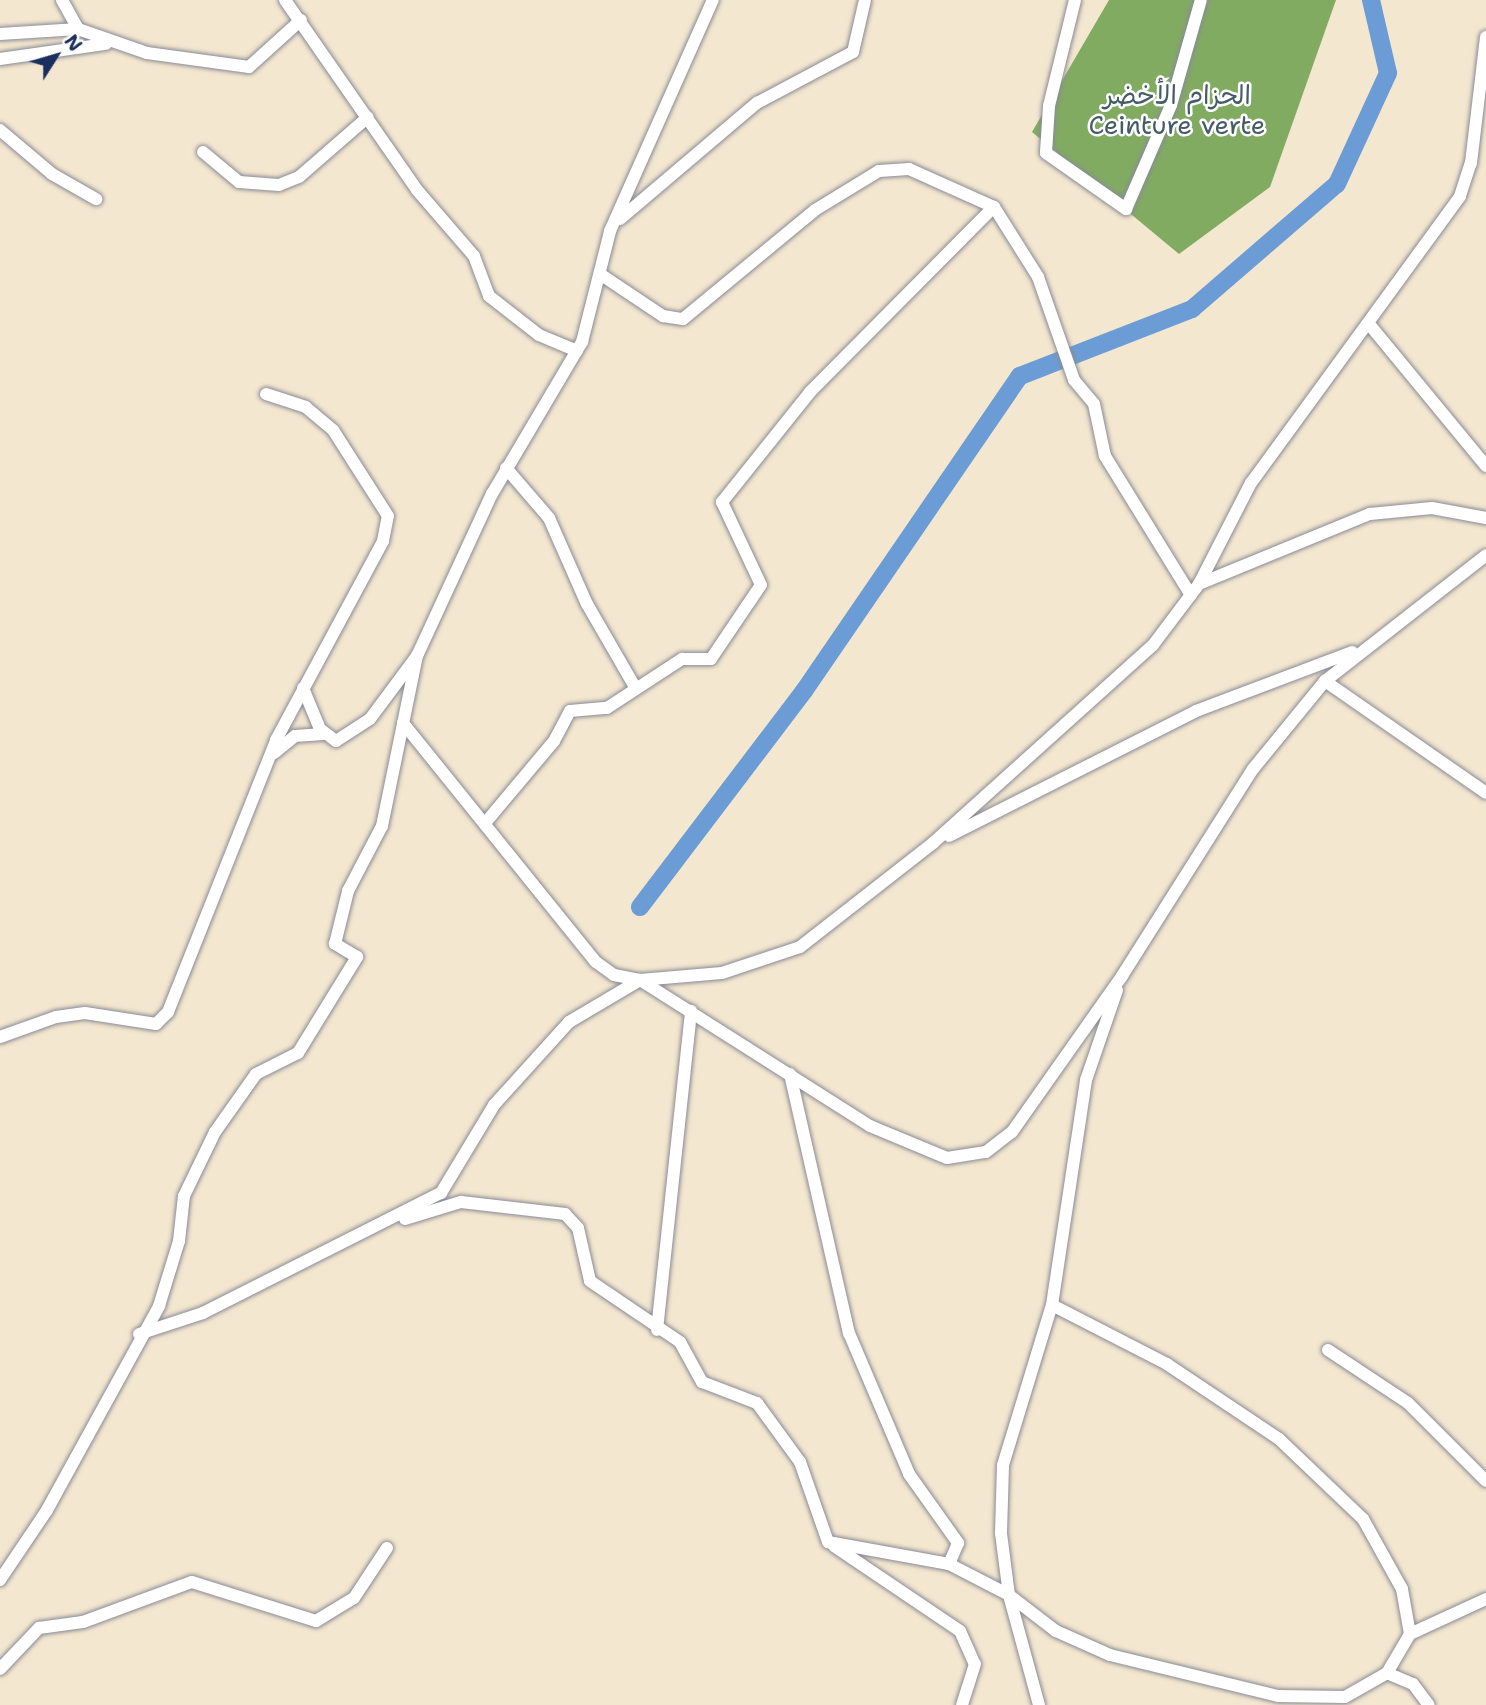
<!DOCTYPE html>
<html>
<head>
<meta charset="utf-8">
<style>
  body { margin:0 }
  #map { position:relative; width:1486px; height:1705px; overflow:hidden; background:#f4e7cf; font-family:"Shantell Sans","Playpen Sans Arabic",sans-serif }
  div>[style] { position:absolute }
  .forest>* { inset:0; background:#82ab62 }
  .river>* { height:18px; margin:-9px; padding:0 9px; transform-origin:9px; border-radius:9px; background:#6c9cd6 }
  .roads { filter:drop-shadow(0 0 2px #888b96) drop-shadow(0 0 2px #888b96) }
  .minor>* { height:12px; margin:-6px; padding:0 6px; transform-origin:6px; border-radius:6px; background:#fff }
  span { translate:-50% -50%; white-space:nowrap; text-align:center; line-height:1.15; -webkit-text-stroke:5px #fff; paint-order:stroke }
  .park-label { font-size:26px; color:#445c63 }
  .north { position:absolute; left:21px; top:21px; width:70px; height:70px; -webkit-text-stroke:5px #fff; paint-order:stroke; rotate:53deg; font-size:19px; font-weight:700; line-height:28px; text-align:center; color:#1b2f5e }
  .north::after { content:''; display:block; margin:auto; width:24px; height:32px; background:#1b2f5e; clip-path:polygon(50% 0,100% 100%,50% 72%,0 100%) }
</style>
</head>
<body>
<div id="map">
  <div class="forest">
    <i style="clip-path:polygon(1109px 0,1336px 0,1270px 187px,1179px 254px,1032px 132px)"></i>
  </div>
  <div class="river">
    <i style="left:640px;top:907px;width:271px;rotate:-52.8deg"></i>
    <i style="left:804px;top:691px;width:382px;rotate:-55.6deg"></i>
    <i style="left:1020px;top:376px;width:185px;rotate:-21.3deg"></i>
    <i style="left:1192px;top:309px;width:191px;rotate:-40.8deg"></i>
    <i style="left:1337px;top:184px;width:122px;rotate:-65.3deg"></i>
    <i style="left:1388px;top:73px;width:75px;rotate:-103.1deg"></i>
  </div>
  <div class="roads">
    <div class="minor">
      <i style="left:62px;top:0;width:33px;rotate:61deg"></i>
      <i style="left:285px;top:0;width:231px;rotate:55.2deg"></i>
      <i style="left:417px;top:190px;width:87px;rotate:49.2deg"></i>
      <i style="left:474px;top:256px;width:43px;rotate:69.4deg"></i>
      <i style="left:489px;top:296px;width:63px;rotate:38deg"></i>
      <i style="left:539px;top:335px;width:41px;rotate:22.8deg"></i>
      <i style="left:1075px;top:0;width:109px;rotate:103.8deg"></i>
      <i style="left:1049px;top:106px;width:47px;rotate:93.7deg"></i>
      <i style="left:1046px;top:153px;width:98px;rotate:35deg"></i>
      <i style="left:1126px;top:209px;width:113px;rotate:-66.6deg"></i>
      <i style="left:1171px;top:105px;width:109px;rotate:-74.1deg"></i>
      <i style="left:0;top:34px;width:78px;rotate:-3.7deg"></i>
      <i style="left:78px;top:29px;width:73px;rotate:19.2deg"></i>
      <i style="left:147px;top:53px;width:103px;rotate:7.8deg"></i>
      <i style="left:249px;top:67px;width:70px;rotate:-42.1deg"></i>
      <i style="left:0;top:59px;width:107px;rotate:-8.1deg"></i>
      <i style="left:0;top:130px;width:68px;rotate:40.2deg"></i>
      <i style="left:52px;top:174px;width:51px;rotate:29.6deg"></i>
      <i style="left:203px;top:152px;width:47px;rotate:39.8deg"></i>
      <i style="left:239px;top:182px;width:40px;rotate:4.3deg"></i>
      <i style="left:279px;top:185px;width:22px;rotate:-22deg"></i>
      <i style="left:299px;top:177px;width:91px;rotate:-41deg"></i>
      <i style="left:620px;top:219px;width:180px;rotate:-40.3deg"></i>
      <i style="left:757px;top:103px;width:109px;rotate:-28deg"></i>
      <i style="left:853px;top:52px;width:53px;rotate:-77deg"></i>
      <i style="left:600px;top:274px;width:76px;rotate:33.7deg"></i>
      <i style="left:663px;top:316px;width:20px;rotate:9deg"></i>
      <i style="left:683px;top:319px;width:171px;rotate:-39.5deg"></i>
      <i style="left:815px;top:210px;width:75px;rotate:-31.4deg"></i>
      <i style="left:879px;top:171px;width:30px;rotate:-4deg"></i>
      <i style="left:909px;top:169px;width:93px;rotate:24.1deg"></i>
      <i style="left:994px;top:207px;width:83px;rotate:57.8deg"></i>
      <i style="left:1038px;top:277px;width:109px;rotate:70.7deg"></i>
      <i style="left:1074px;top:380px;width:31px;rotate:50deg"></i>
      <i style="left:1094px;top:404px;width:53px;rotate:78.1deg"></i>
      <i style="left:1105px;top:456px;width:163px;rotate:58.3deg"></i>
      <i style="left:1369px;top:324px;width:184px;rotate:50.5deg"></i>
      <i style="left:506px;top:468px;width:66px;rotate:49.3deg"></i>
      <i style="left:549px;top:518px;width:94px;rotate:66.2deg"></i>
      <i style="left:587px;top:604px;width:96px;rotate:60deg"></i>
      <i style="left:1199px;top:584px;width:185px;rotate:-22.3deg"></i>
      <i style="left:1370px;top:514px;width:62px;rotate:-5.5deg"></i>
      <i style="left:1432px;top:508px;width:55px;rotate:10.5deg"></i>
      <i style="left:1325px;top:681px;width:196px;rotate:34.8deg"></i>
      <i style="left:303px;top:688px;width:44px;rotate:67.5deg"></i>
      <i style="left:320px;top:729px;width:20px;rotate:37deg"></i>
      <i style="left:336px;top:741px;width:40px;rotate:-32.9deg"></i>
      <i style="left:370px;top:719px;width:79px;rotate:-53.3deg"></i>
      <i style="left:403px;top:723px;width:307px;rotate:51.1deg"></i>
      <i style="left:596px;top:962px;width:22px;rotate:36deg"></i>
      <i style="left:614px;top:975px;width:26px;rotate:11deg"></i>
      <i style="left:640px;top:980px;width:272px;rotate:32.4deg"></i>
      <i style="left:870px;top:1126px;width:83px;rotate:22.6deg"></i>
      <i style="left:947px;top:1158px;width:39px;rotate:-9deg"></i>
      <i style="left:986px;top:1152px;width:33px;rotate:-38deg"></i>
      <i style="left:1012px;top:1132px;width:191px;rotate:-54.8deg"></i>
      <i style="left:1122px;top:976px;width:245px;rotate:-57.7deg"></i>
      <i style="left:1253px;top:769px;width:114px;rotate:-50.7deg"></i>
      <i style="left:1325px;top:681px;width:204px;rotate:-38deg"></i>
      <i style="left:274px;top:753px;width:27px;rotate:-39deg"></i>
      <i style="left:295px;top:736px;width:28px;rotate:-4deg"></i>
      <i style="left:486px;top:822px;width:106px;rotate:-50deg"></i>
      <i style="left:554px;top:741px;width:34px;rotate:-62deg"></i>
      <i style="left:570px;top:711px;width:37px;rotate:-5deg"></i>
      <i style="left:607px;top:708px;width:90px;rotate:-33.2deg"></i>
      <i style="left:682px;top:659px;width:29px"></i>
      <i style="left:711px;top:659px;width:89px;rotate:-56deg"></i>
      <i style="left:761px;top:585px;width:92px;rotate:-115.2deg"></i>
      <i style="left:722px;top:502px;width:141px;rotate:-51.3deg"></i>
      <i style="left:810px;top:392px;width:261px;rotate:-45.2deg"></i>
      <i style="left:949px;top:836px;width:277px;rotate:-26.8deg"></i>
      <i style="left:1196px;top:711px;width:167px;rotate:-20.7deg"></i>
      <i style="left:0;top:1037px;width:59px;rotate:-19.7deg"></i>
      <i style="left:56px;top:1017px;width:29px;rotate:-8deg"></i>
      <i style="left:85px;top:1013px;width:72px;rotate:8.8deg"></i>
      <i style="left:156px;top:1024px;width:17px;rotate:-45deg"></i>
      <i style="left:168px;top:1012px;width:293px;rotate:-68.3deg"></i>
      <i style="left:276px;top:740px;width:226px;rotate:-61.7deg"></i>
      <i style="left:383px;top:541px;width:25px;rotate:-79deg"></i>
      <i style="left:388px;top:516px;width:102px;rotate:-122.6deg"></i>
      <i style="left:333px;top:430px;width:35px;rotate:-140deg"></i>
      <i style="left:306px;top:407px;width:42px;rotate:-162deg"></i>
      <i style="left:790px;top:1074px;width:266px;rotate:77.2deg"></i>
      <i style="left:849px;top:1333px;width:153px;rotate:66.9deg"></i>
      <i style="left:909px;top:1474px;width:85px;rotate:54.6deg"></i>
      <i style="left:958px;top:1543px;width:23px;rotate:113deg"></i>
      <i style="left:405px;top:1219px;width:59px;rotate:-16.9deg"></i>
      <i style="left:461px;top:1202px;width:105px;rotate:6.6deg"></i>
      <i style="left:565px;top:1214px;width:19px;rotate:47deg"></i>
      <i style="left:578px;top:1228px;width:54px;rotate:77.2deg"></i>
      <i style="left:590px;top:1281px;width:109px;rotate:34.1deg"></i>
      <i style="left:680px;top:1342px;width:46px;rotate:61.2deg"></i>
      <i style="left:702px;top:1382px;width:59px;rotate:20.9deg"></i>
      <i style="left:757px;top:1403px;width:73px;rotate:53.9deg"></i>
      <i style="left:800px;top:1462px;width:85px;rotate:70.7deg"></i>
      <i style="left:828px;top:1542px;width:123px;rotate:10.3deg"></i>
      <i style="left:949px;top:1564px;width:68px;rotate:27.3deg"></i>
      <i style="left:1009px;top:1595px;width:59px;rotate:37.5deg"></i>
      <i style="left:1056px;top:1631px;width:59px;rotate:24deg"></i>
      <i style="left:1110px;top:1655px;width:173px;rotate:13.7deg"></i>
      <i style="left:1278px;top:1696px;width:67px;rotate:0.9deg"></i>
      <i style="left:1345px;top:1697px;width:48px;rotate:-29.7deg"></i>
      <i style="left:1387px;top:1673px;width:45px;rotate:-59.5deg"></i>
      <i style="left:1410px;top:1634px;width:46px;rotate:-100.1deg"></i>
      <i style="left:1402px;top:1589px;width:80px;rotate:-119.1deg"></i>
      <i style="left:1363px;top:1519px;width:116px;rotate:-136.4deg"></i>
      <i style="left:1279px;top:1439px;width:135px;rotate:-146.2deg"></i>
      <i style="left:1167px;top:1364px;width:129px;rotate:-152.8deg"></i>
      <i style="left:657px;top:1330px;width:321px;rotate:-83.9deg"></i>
      <i style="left:139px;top:1334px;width:67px;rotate:-18.2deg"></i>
      <i style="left:203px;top:1313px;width:267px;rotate:-26.8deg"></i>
      <i style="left:441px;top:1193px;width:103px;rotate:-58.9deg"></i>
      <i style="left:494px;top:1105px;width:112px;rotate:-47.9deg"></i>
      <i style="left:569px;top:1022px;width:82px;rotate:-30.6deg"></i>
      <i style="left:640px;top:980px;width:82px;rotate:-4.9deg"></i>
      <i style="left:722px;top:973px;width:82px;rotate:-18.4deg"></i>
      <i style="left:800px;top:947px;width:169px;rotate:-38deg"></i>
      <i style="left:933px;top:843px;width:296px;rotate:-42deg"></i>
      <i style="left:1153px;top:645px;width:76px;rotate:-53deg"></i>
      <i style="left:1199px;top:584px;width:114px;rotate:-62.8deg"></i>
      <i style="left:1251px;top:483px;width:355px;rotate:-53.9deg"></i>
      <i style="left:1460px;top:196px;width:35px;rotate:-72deg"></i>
      <i style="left:1471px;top:163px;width:127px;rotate:-83.2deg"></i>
      <i style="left:1328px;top:1350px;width:96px;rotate:33.5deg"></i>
      <i style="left:1408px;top:1403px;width:110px;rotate:45deg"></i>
      <i style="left:834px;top:1546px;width:152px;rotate:34deg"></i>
      <i style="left:960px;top:1631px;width:36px;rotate:66deg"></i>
      <i style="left:975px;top:1664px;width:43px;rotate:107.6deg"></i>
      <i style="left:0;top:1580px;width:84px;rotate:-56.1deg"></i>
      <i style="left:47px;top:1510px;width:233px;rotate:-61.2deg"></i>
      <i style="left:159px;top:1306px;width:68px;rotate:-72.9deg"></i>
      <i style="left:179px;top:1241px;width:45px;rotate:-83.7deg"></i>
      <i style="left:184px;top:1196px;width:71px;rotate:-64.2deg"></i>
      <i style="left:215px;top:1132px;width:71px;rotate:-54.7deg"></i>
      <i style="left:256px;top:1074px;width:47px;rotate:-26.6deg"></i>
      <i style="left:298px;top:1053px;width:113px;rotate:-58.4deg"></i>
      <i style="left:357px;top:957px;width:26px;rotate:-149deg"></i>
      <i style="left:335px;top:944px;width:55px;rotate:-76.2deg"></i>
      <i style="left:348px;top:891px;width:73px;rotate:-62.4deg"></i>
      <i style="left:382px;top:826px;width:174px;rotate:-78.4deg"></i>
      <i style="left:417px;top:656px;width:179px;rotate:-65.2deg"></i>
      <i style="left:492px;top:494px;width:177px;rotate:-59.4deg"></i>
      <i style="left:582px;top:342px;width:114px;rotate:-75.8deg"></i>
      <i style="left:610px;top:231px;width:253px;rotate:-66deg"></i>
      <i style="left:1410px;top:1634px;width:84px;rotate:-24.7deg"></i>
      <i style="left:0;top:1669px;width:57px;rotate:-46.4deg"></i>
      <i style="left:39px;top:1628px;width:44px;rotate:-7.8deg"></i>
      <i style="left:83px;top:1622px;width:116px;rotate:-20.2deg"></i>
      <i style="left:192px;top:1582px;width:130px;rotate:17.5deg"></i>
      <i style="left:316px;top:1621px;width:44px;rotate:-31.2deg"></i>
      <i style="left:354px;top:1598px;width:60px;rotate:-56.6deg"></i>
      <i style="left:1387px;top:1673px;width:28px;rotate:23deg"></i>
      <i style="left:1413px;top:1684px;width:26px;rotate:53deg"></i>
      <i style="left:1039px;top:1705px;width:114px;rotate:-105.3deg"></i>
      <i style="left:1009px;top:1595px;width:63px;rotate:-97.4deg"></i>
      <i style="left:1001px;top:1533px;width:68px;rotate:-88.3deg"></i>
      <i style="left:1003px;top:1465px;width:167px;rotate:-73deg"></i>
      <i style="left:1052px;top:1305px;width:228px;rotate:-81.4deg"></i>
      <i style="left:1086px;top:1080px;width:95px;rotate:-71deg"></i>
    </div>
  </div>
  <div class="park-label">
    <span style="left:1177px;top:110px">الحزام الأخضر<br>Ceinture verte</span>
  </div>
  <div class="north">N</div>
</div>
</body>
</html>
